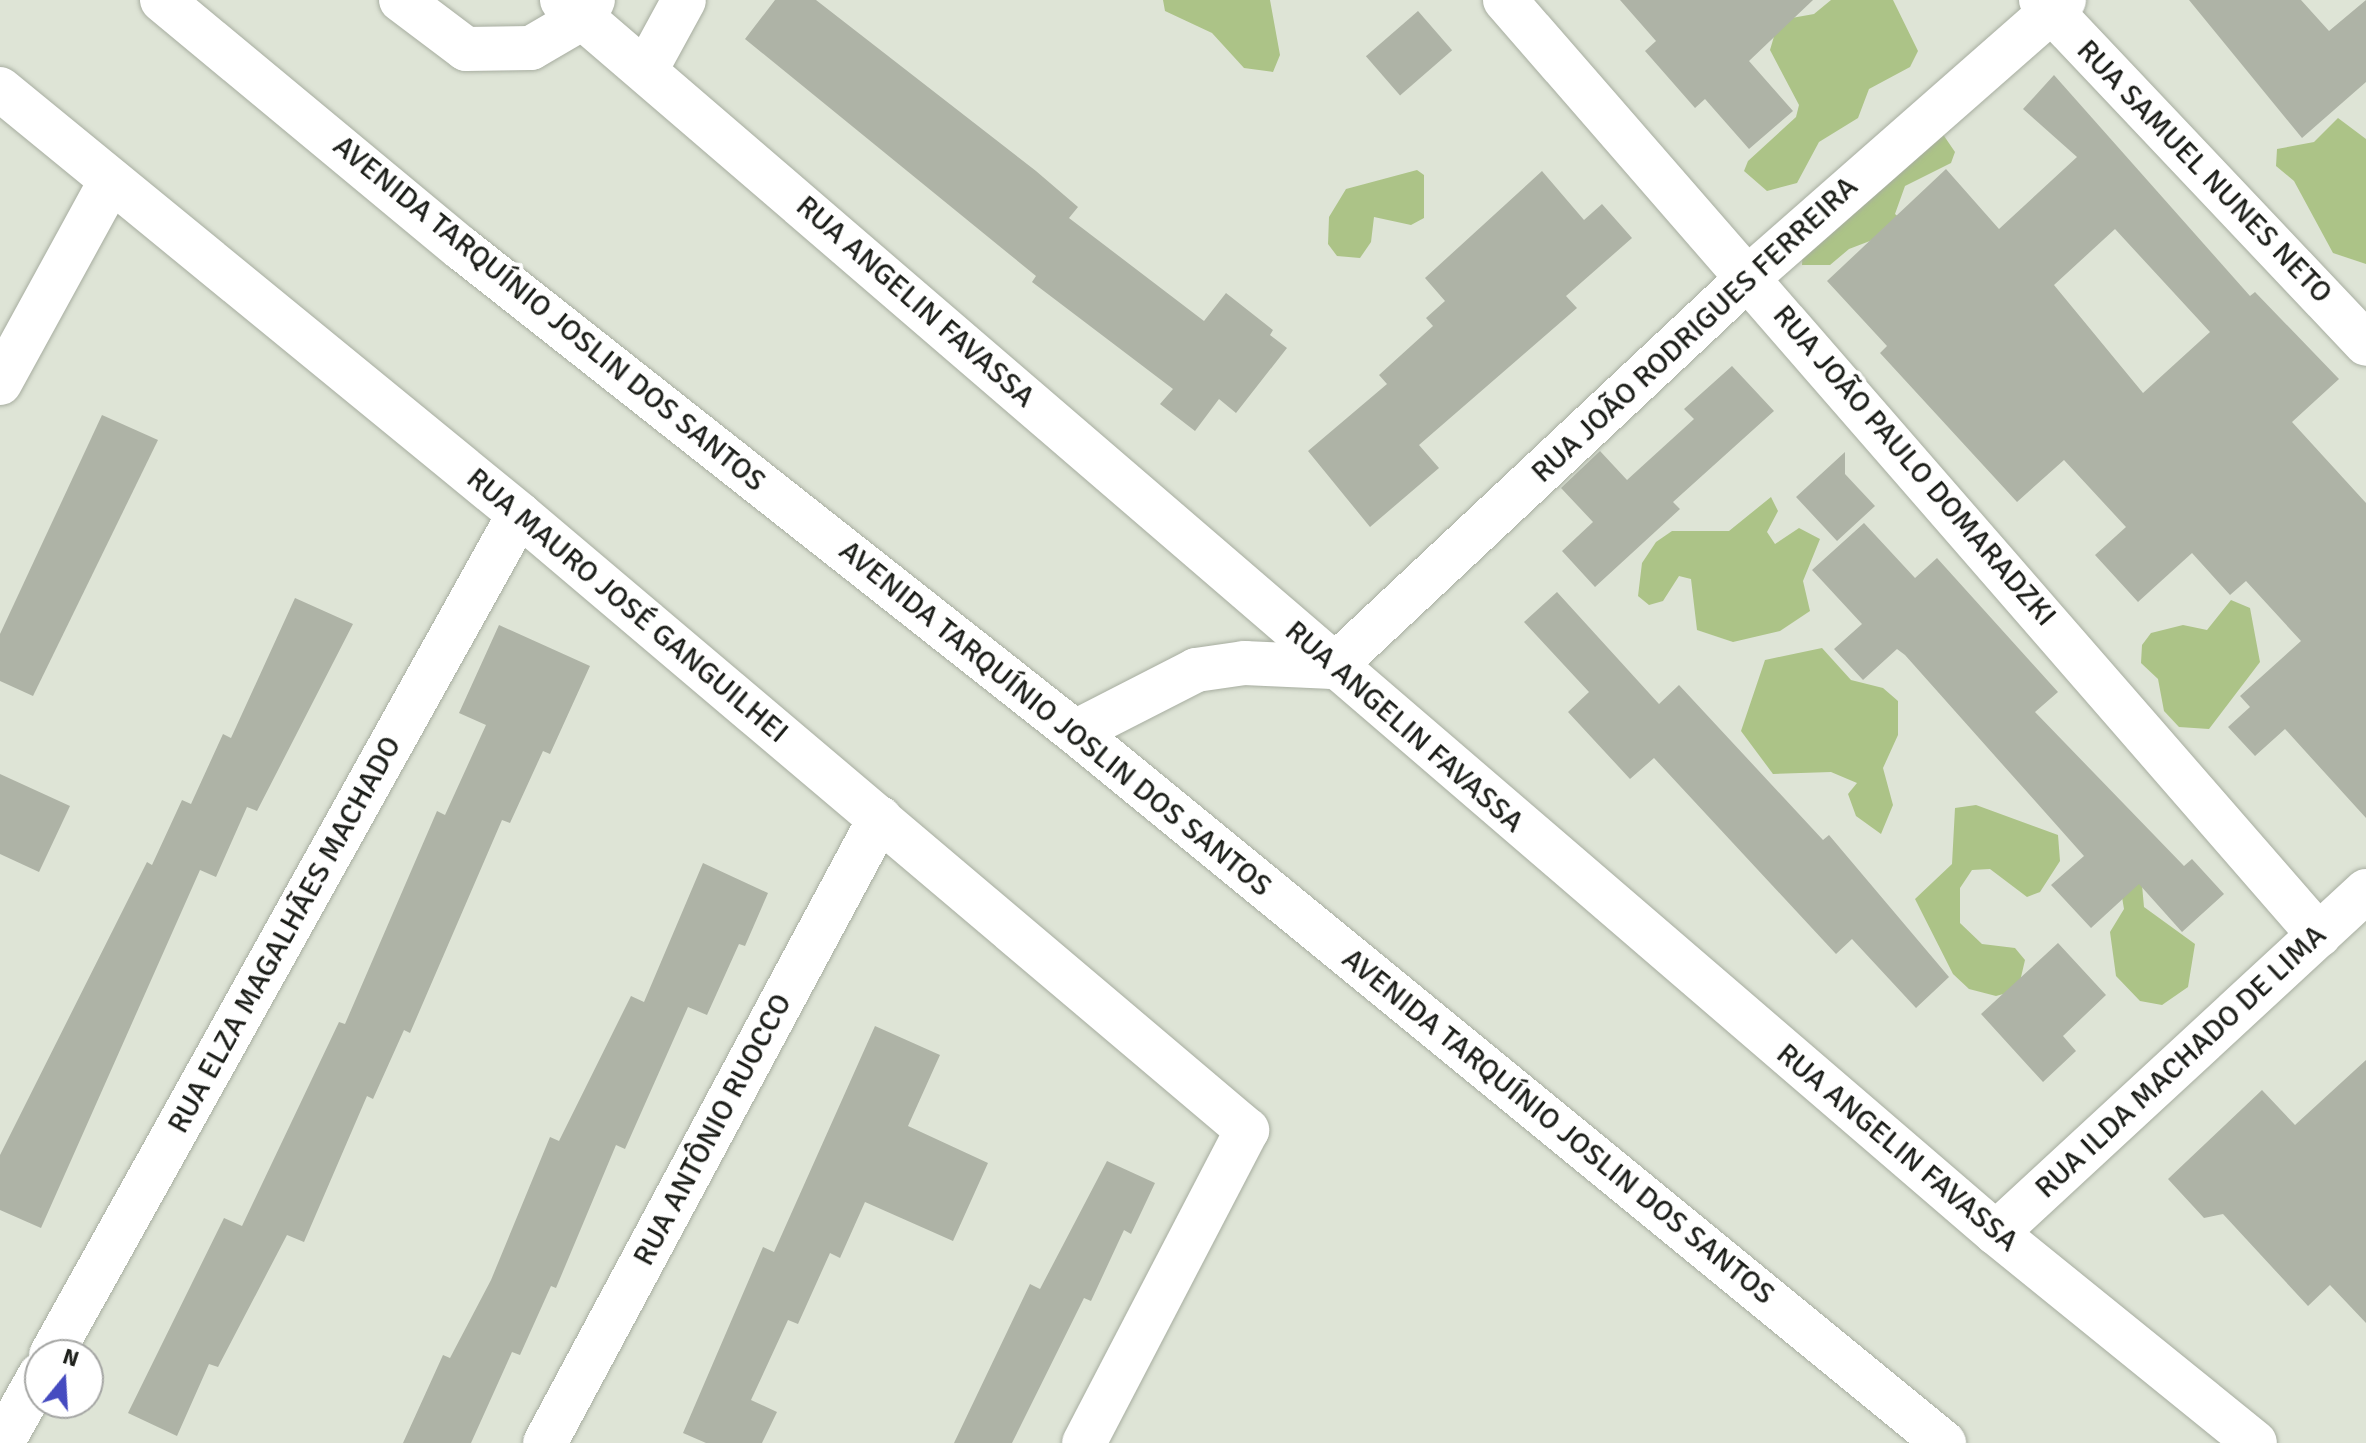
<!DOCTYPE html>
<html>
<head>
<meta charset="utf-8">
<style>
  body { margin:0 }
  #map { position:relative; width:2366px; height:1443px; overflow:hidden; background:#dee4d6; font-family:Signika,sans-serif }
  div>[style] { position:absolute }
  .green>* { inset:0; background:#acc387 }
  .building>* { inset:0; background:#aeb3a6; transform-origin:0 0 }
  .roads { filter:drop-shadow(0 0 2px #a7ada0) drop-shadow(0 0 2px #a7ada0) }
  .minor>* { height:44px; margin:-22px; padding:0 22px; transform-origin:22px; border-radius:22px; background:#fff }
  .tertiary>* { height:44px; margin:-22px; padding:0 22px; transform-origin:22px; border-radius:22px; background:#fff }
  span { translate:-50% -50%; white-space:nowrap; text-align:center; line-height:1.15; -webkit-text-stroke:8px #fff; paint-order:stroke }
  .street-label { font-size:30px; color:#1e201b }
  .north { position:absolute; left:24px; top:1339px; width:80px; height:80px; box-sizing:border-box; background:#fff; border:2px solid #a5a6a4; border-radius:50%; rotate:18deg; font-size:22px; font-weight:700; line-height:32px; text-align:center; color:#1e201b }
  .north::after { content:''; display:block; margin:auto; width:28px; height:36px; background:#454bc0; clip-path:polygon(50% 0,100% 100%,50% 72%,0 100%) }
</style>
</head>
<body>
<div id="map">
  <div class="green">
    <i style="clip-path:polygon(1163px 0,1270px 0,1280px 55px,1273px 72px,1244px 68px,1212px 33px,1165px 11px)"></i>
    <i style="clip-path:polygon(1831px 0,1893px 0,1918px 51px,1910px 67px,1869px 89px,1858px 118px,1819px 142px,1797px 183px,1767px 191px,1744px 171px,1748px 161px,1796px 117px,1799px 105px,1770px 50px,1775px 33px,1786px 19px,1814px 14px)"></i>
    <i style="clip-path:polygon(2338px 118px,2366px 139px,2366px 264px,2333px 253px,2294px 181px,2276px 166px,2277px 149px,2314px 142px)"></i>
    <i style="clip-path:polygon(1940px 130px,1955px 152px,1951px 163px,1905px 186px,1895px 214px,1909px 226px,1849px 249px,1830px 265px,1802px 265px,1803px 248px)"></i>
    <i style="clip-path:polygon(1417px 170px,1424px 175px,1424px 218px,1411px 225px,1374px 217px,1371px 242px,1360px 258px,1337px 256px,1328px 244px,1329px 217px,1346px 189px)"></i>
    <i style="clip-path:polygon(1771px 497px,1778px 511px,1767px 532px,1775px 544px,1799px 528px,1820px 539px,1803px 581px,1810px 611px,1780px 631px,1733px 642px,1697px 630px,1691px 579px,1679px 576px,1663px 601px,1649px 605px,1638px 596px,1642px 563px,1656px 542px,1672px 531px,1729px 531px)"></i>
    <i style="clip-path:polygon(2231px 600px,2250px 608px,2260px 662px,2209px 729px,2179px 727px,2164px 711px,2158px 679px,2141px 663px,2142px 645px,2151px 633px,2183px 625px,2207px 630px)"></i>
    <i style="clip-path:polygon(1822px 648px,1851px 680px,1883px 688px,1898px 701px,1898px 735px,1883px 768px,1893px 805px,1881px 834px,1856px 816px,1848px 794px,1857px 783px,1831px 772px,1773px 774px,1741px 731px,1765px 660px)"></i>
    <i style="clip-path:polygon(1976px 805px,2058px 835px,2060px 861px,2040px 892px,2027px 897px,1990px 869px,1972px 870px,1960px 888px,1960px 923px,1982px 944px,2015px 948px,2025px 960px,2018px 990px,1996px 996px,1969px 989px,1953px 974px,1915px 899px,1952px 864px,1955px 808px)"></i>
    <i style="clip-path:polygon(2113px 844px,2142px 885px,2144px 907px,2195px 944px,2188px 987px,2162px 1005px,2140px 1001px,2116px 976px,2110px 932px,2124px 909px)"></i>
  </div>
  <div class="building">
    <i style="clip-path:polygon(775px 0,816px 0,1036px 171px,1078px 207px,1069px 218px,1204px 321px,1226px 293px,1273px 330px,1270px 335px,1287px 348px,1236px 413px,1219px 399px,1195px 431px,1160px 404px,1173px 389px,1032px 282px,1036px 276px,745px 39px)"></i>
    <i style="clip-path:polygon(1620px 0,1813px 0,1749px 61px,1793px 111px,1749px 149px,1705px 99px,1695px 108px,1645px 51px,1656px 41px)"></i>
    <i style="clip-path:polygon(2189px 0,2301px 0,2329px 31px,2366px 0,2366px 82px,2302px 138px)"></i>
    <i style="left:1418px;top:11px;width:52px;height:69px;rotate:49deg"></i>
    <i style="clip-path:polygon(evenodd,2054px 75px,2250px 296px,2255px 292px,2339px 379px,2292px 422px,2366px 503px,2366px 818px,2285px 729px,2255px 756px,2228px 727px,2250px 707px,2240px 696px,2301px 641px,2246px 581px,2230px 595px,2192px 553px,2138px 602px,2095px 555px,2126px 527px,2064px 460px,2017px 502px,1880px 353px,1887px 346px,1827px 281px,1946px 169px,1999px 229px,2077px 157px,2023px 109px,2054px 75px,2115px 229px,2210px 332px,2143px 393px,2054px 285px,2115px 229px)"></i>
    <i style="clip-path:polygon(1542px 171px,1584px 220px,1602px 204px,1632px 238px,1566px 296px,1577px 308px,1419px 445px,1439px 468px,1370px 527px,1308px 451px,1387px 384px,1379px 375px,1433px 326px,1426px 318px,1445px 301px,1425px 278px)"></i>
    <i style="clip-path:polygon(1732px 366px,1774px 411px,1673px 502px,1680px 509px,1595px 587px,1562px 551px,1593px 522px,1561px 488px,1600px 451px,1627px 480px,1694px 419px,1684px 409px)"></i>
    <i style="clip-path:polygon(102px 415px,158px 440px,33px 696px,0 681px,0 634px)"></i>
    <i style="clip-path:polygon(1845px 452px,1845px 474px,1875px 506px,1837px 541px,1796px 497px)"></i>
    <i style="clip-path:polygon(1864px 523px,1915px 578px,1937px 558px,2058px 692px,2035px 712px,2184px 866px,2192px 859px,2224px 894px,2182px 932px,2139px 884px,2091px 928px,2051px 885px,2084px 856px,1905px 655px,1897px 649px,1863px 680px,1834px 649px,1862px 624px,1812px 570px)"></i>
    <i style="clip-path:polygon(1557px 592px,1659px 704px,1679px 685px,1823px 840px,1829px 835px,1949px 977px,1916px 1008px,1852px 939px,1836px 954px,1654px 758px,1630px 779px,1568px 712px,1589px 692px,1524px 622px)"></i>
    <i style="clip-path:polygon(295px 598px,353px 624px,257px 811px,247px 807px,216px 877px,200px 870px,41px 1228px,0 1210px,0 1155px,147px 862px,152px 865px,182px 800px,191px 804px,223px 734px,231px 738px)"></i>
    <i style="clip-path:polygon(499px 625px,590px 666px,550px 754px,543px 751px,510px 823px,502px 820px,410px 1033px,404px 1030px,373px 1099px,367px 1096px,304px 1242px,287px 1235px,218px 1367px,209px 1364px,177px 1436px,128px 1413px,224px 1218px,242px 1226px,339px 1022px,345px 1024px,437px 811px,445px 815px,486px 725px,459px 713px)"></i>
    <i style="clip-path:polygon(0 774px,70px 806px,39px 872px,0 854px)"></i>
    <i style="clip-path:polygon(703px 863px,768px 893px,745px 946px,739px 944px,707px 1015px,688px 1007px,625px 1149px,616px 1145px,556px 1288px,551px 1286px,520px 1355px,512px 1352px,471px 1443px,403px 1443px,443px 1355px,450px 1358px,491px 1280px,550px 1137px,559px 1141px,631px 996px,644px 1002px)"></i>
    <i style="clip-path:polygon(2058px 943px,2106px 995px,2063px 1036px,2076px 1051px,2043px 1082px,1981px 1014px)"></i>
    <i style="clip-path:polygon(875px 1026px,940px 1055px,908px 1126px,988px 1163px,953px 1241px,865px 1202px,840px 1258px,830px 1253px,798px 1324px,788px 1320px,751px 1400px,777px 1412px,762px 1443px,706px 1443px,683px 1433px,763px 1247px,774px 1252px)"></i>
    <i style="clip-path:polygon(2366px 1060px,2366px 1323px,2330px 1285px,2308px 1306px,2223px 1214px,2204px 1218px,2168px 1179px,2262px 1090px,2295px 1125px)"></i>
    <i style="clip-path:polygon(1107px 1161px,1155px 1183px,1131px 1234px,1124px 1230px,1091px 1301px,1084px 1298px,1012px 1443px,954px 1443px,1030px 1284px,1040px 1289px)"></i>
  </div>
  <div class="roads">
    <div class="minor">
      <i style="left:401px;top:0;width:81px;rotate:37deg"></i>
      <i style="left:466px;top:49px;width:65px;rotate:-0.9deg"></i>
      <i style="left:531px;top:48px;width:61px;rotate:-30.3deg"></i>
      <i style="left:584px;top:17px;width:19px;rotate:-62deg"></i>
      <i style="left:562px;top:0;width:1891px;rotate:40.69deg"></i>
      <i style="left:1996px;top:1233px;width:333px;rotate:39deg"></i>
      <i style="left:1505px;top:0;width:1240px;rotate:48.96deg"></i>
      <i style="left:2041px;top:0;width:473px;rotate:46.6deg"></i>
      <i style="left:647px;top:68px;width:77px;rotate:-61.4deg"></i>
      <i style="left:0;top:89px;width:671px;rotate:39.31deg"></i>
      <i style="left:519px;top:514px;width:954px;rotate:40.24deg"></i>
      <i style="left:1247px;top:1130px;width:353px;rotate:117.5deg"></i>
      <i style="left:0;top:383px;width:231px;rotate:-61.3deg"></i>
      <i style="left:1075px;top:732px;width:136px;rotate:-27.1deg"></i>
      <i style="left:1196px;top:670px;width:49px;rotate:-8.3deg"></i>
      <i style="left:1244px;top:663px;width:89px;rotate:2.6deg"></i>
      <i style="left:1333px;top:667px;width:572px;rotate:-43.16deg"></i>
      <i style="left:1750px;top:276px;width:418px;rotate:-41.3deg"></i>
      <i style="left:1996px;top:1233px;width:504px;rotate:-42.75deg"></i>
      <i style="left:51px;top:1355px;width:962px;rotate:-60.9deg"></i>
      <i style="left:2px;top:1443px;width:78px;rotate:-60.8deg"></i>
      <i style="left:545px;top:1443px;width:709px;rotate:-61.81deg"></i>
    </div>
    <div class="tertiary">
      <i style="left:162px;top:0;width:388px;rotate:39.7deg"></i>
      <i style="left:461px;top:248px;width:782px;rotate:38.25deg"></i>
      <i style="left:1075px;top:732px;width:1123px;rotate:39.29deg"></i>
    </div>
  </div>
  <div class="street-label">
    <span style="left:2204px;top:172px;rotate:46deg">RUA SAMUEL NUNES NETO</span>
    <span style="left:915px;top:302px;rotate:41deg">RUA ANGELIN FAVASSA</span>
    <span style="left:549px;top:314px;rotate:39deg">AVENIDA TARQUÍNIO JOSLIN DOS SANTOS</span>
    <span style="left:1695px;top:330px;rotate:-43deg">RUA JOÃO RODRIGUES FERREIRA</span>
    <span style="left:1914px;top:466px;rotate:49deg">RUA JOÃO PAULO DOMARADZKI</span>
    <span style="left:627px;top:606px;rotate:40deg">RUA MAURO JOSÉ GANGUILHEI</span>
    <span style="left:1055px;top:719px;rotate:39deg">AVENIDA TARQUÍNIO JOSLIN DOS SANTOS</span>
    <span style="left:1404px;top:727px;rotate:41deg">RUA ANGELIN FAVASSA</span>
    <span style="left:285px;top:935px;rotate:-61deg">RUA ELZA MAGALHÃES MACHADO</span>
    <span style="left:2181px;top:1062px;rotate:-43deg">RUA ILDA MACHADO DE LIMA</span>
    <span style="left:1558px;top:1127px;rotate:39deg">AVENIDA TARQUÍNIO JOSLIN DOS SANTOS</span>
    <span style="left:713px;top:1130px;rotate:-62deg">RUA ANTÔNIO RUOCCO</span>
    <span style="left:1897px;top:1148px;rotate:40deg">RUA ANGELIN FAVASSA</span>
  </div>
  <div class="north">N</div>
</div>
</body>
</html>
